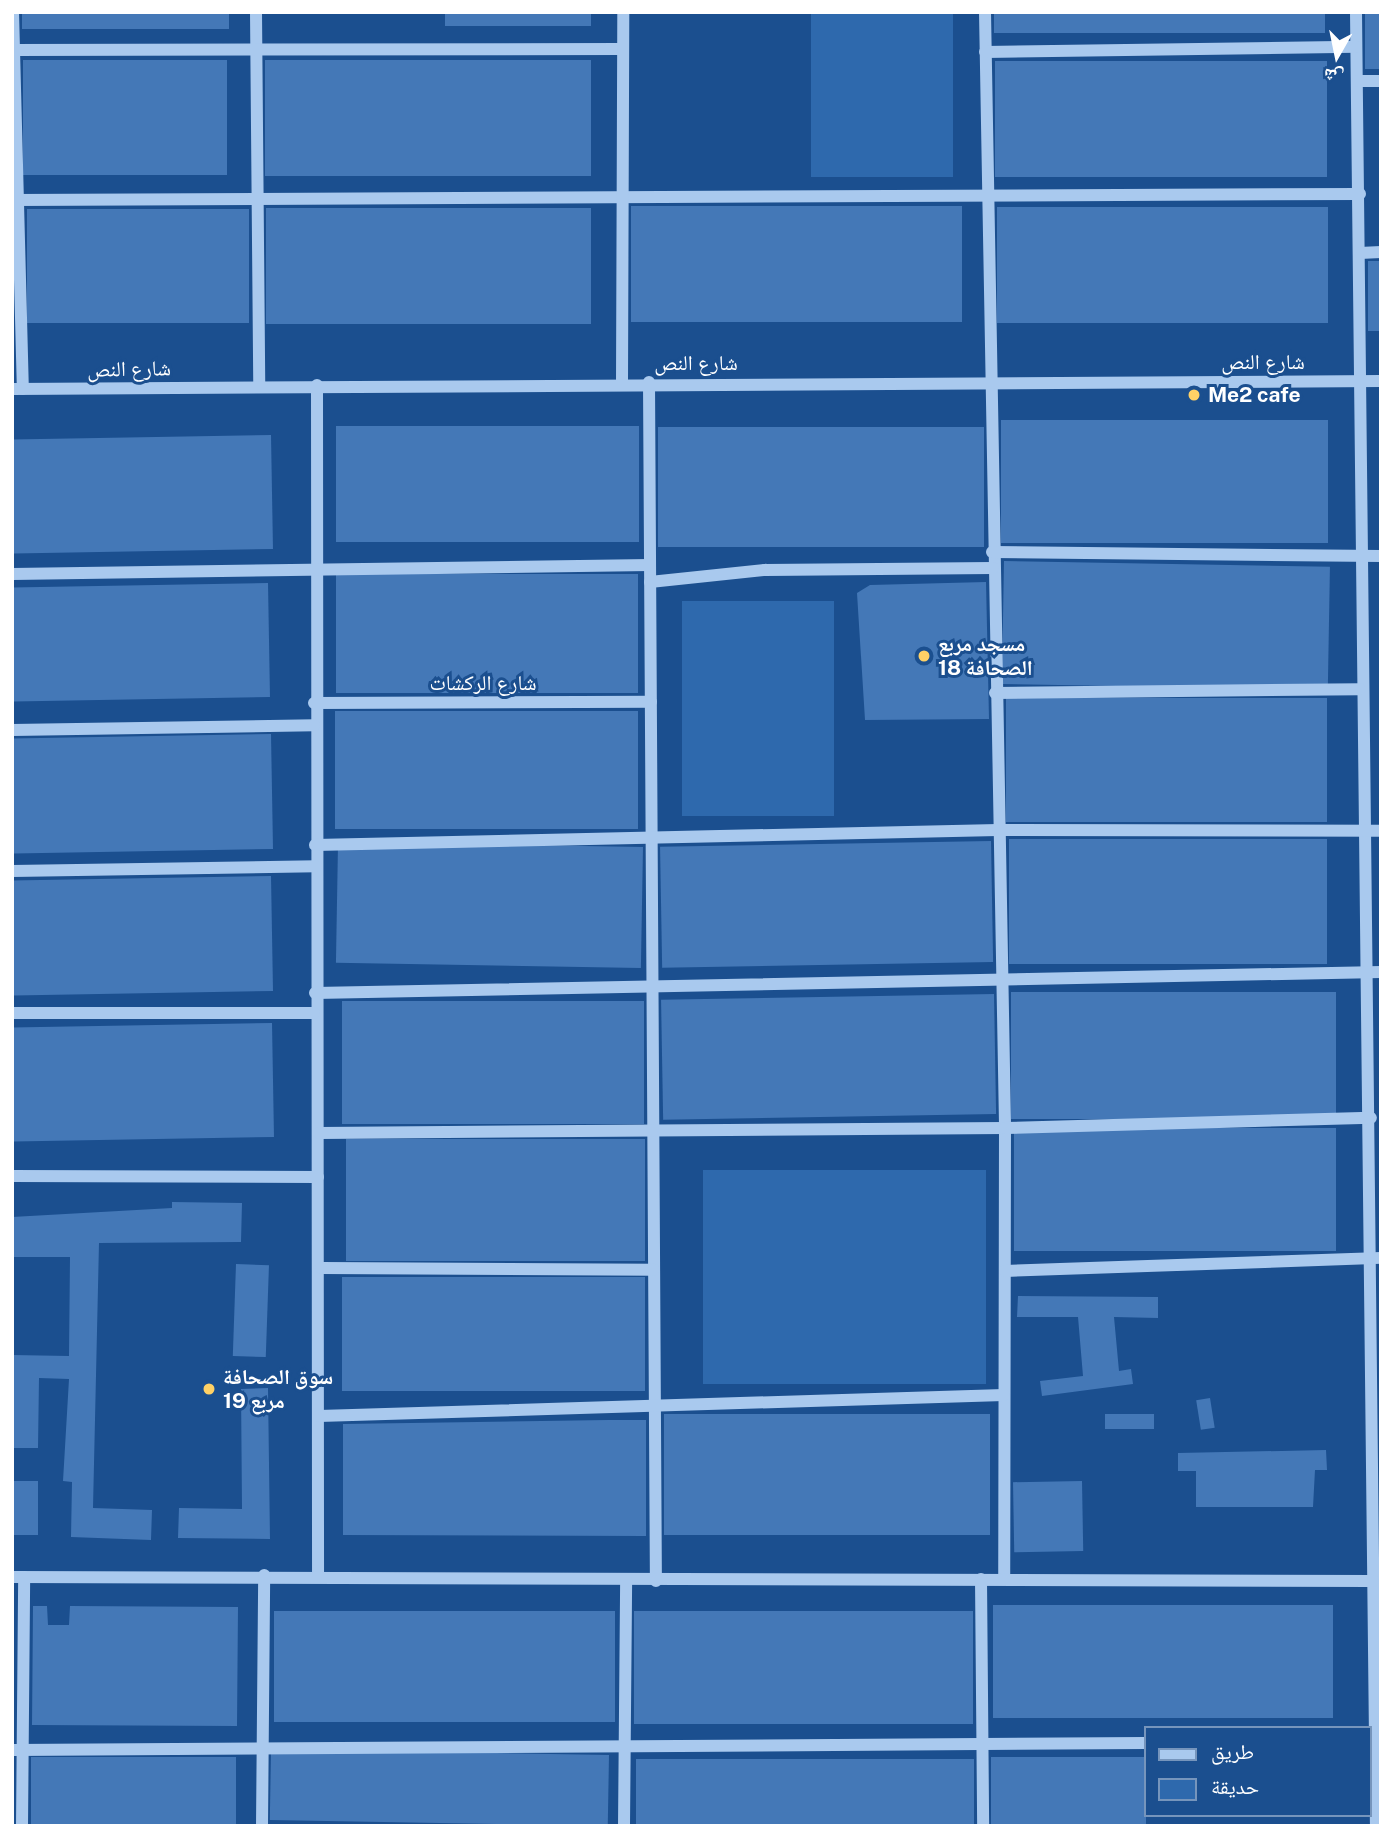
<!DOCTYPE html>
<html>
<head>
<meta charset="utf-8">
<style>
  body { margin:0 }
  #map { position:relative; width:1393px; height:1838px; overflow:hidden; background:#1b4f8f; font-family:"Public Sans","Noto Naskh Arabic",sans-serif }
  div>[style] { position:absolute }
  .green>* { inset:0; background:#2e69ad; transform-origin:0 0 }
  .building>* { inset:0; background:#4478b7; transform-origin:0 0 }
  .minor>* { height:12px; margin:-6px; padding:0 6px; transform-origin:6px; border-radius:6px; background:#a9c9ee }
  .dots>* { width:19px; height:19px; translate:-50% -50%; box-sizing:border-box; border:4px solid #1b4f8f; border-radius:50% }
  span { translate:-50% -50%; white-space:nowrap; text-align:center; line-height:1.15; -webkit-text-stroke:6px #1b4f8f; paint-order:stroke }
  .street-label { font-size:21px; color:#fff }
  .poi-label { font-size:21px; color:#fff; font-weight:700 }
  .left { translate:0 -50%; text-align:left }
  .frame { position:absolute; inset:0; border:14px solid #fff; pointer-events:none }
  .legend { position:absolute; left:1144px; top:1726px; width:228px; height:91px; box-sizing:border-box; background:#1b4f8f; border:2px solid #7695bc; margin:0; padding:9px 12px; list-style:none; font-size:21px; color:#fff }
  .legend li { display:flex; align-items:center; gap:14px; height:35px }
  .legend b { width:35px; border:2px solid #7695bc }
  .north { position:absolute; left:1302px; top:21px; width:70px; height:70px; -webkit-text-stroke:5px #1b4f8f; paint-order:stroke; rotate:189deg; font-size:19px; font-weight:700; line-height:28px; text-align:center; color:#fff }
  .north::after { content:''; display:block; margin:auto; width:24px; height:32px; background:#fff; clip-path:polygon(50% 0,100% 100%,50% 72%,0 100%) }
</style>
</head>
<body>
<div id="map">
  <div class="green">
    <i style="left:811px;top:12px;width:142px;height:165px"></i>
    <i style="left:682px;top:601px;width:152px;height:215px"></i>
    <i style="left:986px;top:1170px;width:214px;height:283px;rotate:90deg"></i>
  </div>
  <div class="building">
    <i style="left:22px;top:12px;width:207px;height:17px"></i>
    <i style="left:445px;top:12px;width:146px;height:14px"></i>
    <i style="left:994px;top:12px;width:331px;height:21px"></i>
    <i style="left:1365px;top:12px;width:16px;height:57px"></i>
    <i style="left:227px;top:60px;width:115px;height:204px;rotate:90deg"></i>
    <i style="left:265px;top:60px;width:326px;height:116px"></i>
    <i style="left:995px;top:61px;width:332px;height:116px"></i>
    <i style="left:631px;top:206px;width:331px;height:116px"></i>
    <i style="left:1328px;top:207px;width:116px;height:331px;rotate:90deg"></i>
    <i style="left:591px;top:208px;width:116px;height:325px;rotate:90deg"></i>
    <i style="left:27px;top:209px;width:222px;height:114px"></i>
    <i style="left:1368px;top:261px;width:13px;height:70px"></i>
    <i style="left:1001px;top:420px;width:327px;height:123px"></i>
    <i style="left:336px;top:426px;width:303px;height:116px"></i>
    <i style="left:658px;top:427px;width:326px;height:120px"></i>
    <i style="left:271px;top:435px;width:114px;height:259px;rotate:89deg"></i>
    <i style="left:1004px;top:561px;width:326px;height:123px;rotate:1deg"></i>
    <i style="left:638px;top:574px;width:119px;height:302px;rotate:90deg"></i>
    <i style="clip-path:polygon(986px 582px,989px 719px,865px 720px,857px 593px,870px 585px)"></i>
    <i style="left:268px;top:583px;width:114px;height:256px;rotate:89deg"></i>
    <i style="left:1327px;top:698px;width:124px;height:321px;rotate:90deg"></i>
    <i style="left:638px;top:711px;width:118px;height:303px;rotate:90deg"></i>
    <i style="left:271px;top:734px;width:115px;height:259px;rotate:89deg"></i>
    <i style="left:1009px;top:839px;width:318px;height:125px"></i>
    <i style="left:991px;top:841px;width:121px;height:331px;rotate:89deg"></i>
    <i style="left:643px;top:847px;width:121px;height:305px;rotate:91deg"></i>
    <i style="left:271px;top:876px;width:115px;height:259px;rotate:89deg"></i>
    <i style="left:1011px;top:992px;width:325px;height:127px"></i>
    <i style="left:994px;top:994px;width:120px;height:333px;rotate:89deg"></i>
    <i style="left:342px;top:1001px;width:302px;height:123px"></i>
    <i style="left:272px;top:1023px;width:114px;height:260px;rotate:89deg"></i>
    <i style="left:1336px;top:1128px;width:123px;height:322px;rotate:90deg"></i>
    <i style="left:645px;top:1139px;width:122px;height:299px;rotate:90deg"></i>
    <i style="clip-path:polygon(172px 1202px,242px 1203px,241px 1242px,99px 1243px,93px 1508px,152px 1510px,151px 1540px,71px 1537px,72px 1482px,63px 1481px,69px 1379px,39px 1378px,38px 1448px,12px 1448px,12px 1355px,69px 1356px,70px 1257px,12px 1257px,12px 1217px,172px 1208px)"></i>
    <i style="left:236px;top:1264px;width:33px;height:92px;rotate:2deg"></i>
    <i style="left:342px;top:1277px;width:303px;height:114px"></i>
    <i style="clip-path:polygon(1018px 1296px,1158px 1297px,1158px 1318px,1114px 1317px,1119px 1371px,1131px 1369px,1133px 1384px,1042px 1396px,1040px 1381px,1083px 1376px,1078px 1317px,1017px 1317px)"></i>
    <i style="clip-path:polygon(268px 1388px,270px 1539px,178px 1538px,179px 1508px,242px 1509px,241px 1389px)"></i>
    <i style="left:1210px;top:1398px;width:30px;height:14px;rotate:81deg"></i>
    <i style="left:664px;top:1414px;width:326px;height:121px"></i>
    <i style="left:1105px;top:1414px;width:49px;height:15px"></i>
    <i style="clip-path:polygon(608px 1420px,646px 1420px,646px 1536px,343px 1535px,343px 1424px)"></i>
    <i style="clip-path:polygon(1326px 1450px,1327px 1470px,1315px 1470px,1313px 1507px,1196px 1507px,1196px 1471px,1178px 1471px,1178px 1453px)"></i>
    <i style="left:12px;top:1481px;width:26px;height:54px"></i>
    <i style="left:1082px;top:1481px;width:70px;height:69px;rotate:89deg"></i>
    <i style="left:1333px;top:1605px;width:113px;height:340px;rotate:90deg"></i>
    <i style="clip-path:polygon(33px 1606px,47px 1606px,48px 1625px,69px 1625px,70px 1606px,238px 1607px,237px 1726px,32px 1725px)"></i>
    <i style="left:274px;top:1611px;width:341px;height:111px"></i>
    <i style="left:973px;top:1611px;width:113px;height:339px;rotate:90deg"></i>
    <i style="left:609px;top:1755px;width:71px;height:338px;rotate:91deg"></i>
    <i style="left:236px;top:1757px;width:69px;height:205px;rotate:90deg"></i>
    <i style="left:1146px;top:1757px;width:69px;height:155px;rotate:90deg"></i>
    <i style="left:974px;top:1759px;width:67px;height:338px;rotate:90deg"></i>
  </div>
  <div class="minor">
    <i style="left:13px;top:12px;width:377px;rotate:88.5deg"></i>
    <i style="left:256px;top:12px;width:375px;rotate:89.5deg"></i>
    <i style="left:985px;top:12px;width:1116px;rotate:88.97deg"></i>
    <i style="left:1005px;top:1128px;width:451px;rotate:90.1deg"></i>
    <i style="left:1356px;top:12px;width:1814px;rotate:89.37deg"></i>
    <i style="left:12px;top:50px;width:610px;rotate:-0.09deg"></i>
    <i style="left:985px;top:52px;width:371px;rotate:-0.8deg"></i>
    <i style="left:1358px;top:81px;width:23px"></i>
    <i style="left:12px;top:200px;width:1348px;rotate:-0.26deg"></i>
    <i style="left:1360px;top:253px;width:21px;rotate:-3deg"></i>
    <i style="left:649px;top:382px;width:1199px;rotate:89.67deg"></i>
    <i style="left:622px;top:383px;width:371px;rotate:-89.8deg"></i>
    <i style="left:317px;top:385px;width:1191px;rotate:89.95deg"></i>
    <i style="left:12px;top:389px;width:1369px;rotate:-0.33deg"></i>
    <i style="left:992px;top:552px;width:389px;rotate:0.6deg"></i>
    <i style="left:12px;top:574px;width:638px;rotate:-0.81deg"></i>
    <i style="left:650px;top:582px;width:116px;rotate:-6deg"></i>
    <i style="left:765px;top:570px;width:228px;rotate:-0.5deg"></i>
    <i style="left:995px;top:693px;width:365px;rotate:-0.6deg"></i>
    <i style="left:314px;top:703px;width:337px;rotate:-0.2deg"></i>
    <i style="left:12px;top:730px;width:302px;rotate:-0.9deg"></i>
    <i style="left:315px;top:845px;width:683px;rotate:-1.26deg"></i>
    <i style="left:998px;top:830px;width:383px;rotate:0.1deg"></i>
    <i style="left:12px;top:871px;width:304px;rotate:-0.9deg"></i>
    <i style="left:315px;top:993px;width:1066px;rotate:-1.13deg"></i>
    <i style="left:12px;top:1013px;width:302px"></i>
    <i style="left:319px;top:1133px;width:686px;rotate:-0.42deg"></i>
    <i style="left:1005px;top:1128px;width:366px;rotate:-1.6deg"></i>
    <i style="left:12px;top:1176px;width:306px;rotate:0.2deg"></i>
    <i style="left:321px;top:1268px;width:333px;rotate:0.3deg"></i>
    <i style="left:1005px;top:1271px;width:376px;rotate:-2deg"></i>
    <i style="left:319px;top:1416px;width:685px;rotate:-1.76deg"></i>
    <i style="left:12px;top:1577px;width:1361px;rotate:0.17deg"></i>
    <i style="left:981px;top:1579px;width:247px;rotate:89.5deg"></i>
    <i style="left:12px;top:1750px;width:1134px;rotate:-0.35deg"></i>
    <i style="left:22px;top:1826px;width:249px;rotate:-89.5deg"></i>
    <i style="left:262px;top:1826px;width:251px;rotate:-89.5deg"></i>
    <i style="left:624px;top:1826px;width:246px;rotate:-89.5deg"></i>
  </div>
  <div class="dots">
    <i style="left:1194px;top:395px;background:#ffd166"></i>
    <i style="left:924px;top:656px;background:#ffd166"></i>
    <i style="left:209px;top:1389px;background:#ffd166"></i>
  </div>
  <div class="street-label">
    <span style="left:1263px;top:362px">شارع النص</span>
    <span style="left:696px;top:363px">شارع النص</span>
    <span style="left:129px;top:369px;rotate:-1deg">شارع النص</span>
    <span style="left:483px;top:683px">شارع الركشات</span>
  </div>
  <div class="poi-label">
    <span class="left" style="left:1208px;top:395px">Me2 cafe</span>
    <span class="left" style="left:938px;top:656px">مسجد مربع<br>18 الصحافة</span>
    <span class="left" style="left:223px;top:1389px">سوق الصحافة<br>مربع 19</span>
  </div>
  <div class="frame"></div>
  <ul class="legend">
  <li><b style="height:9px;background:#a9c9ee"></b>طريق</li>
  <li><b style="height:19px;background:#2e69ad"></b>حديقة</li>
  </ul>
  <div class="north">ش</div>
</div>
</body>
</html>
